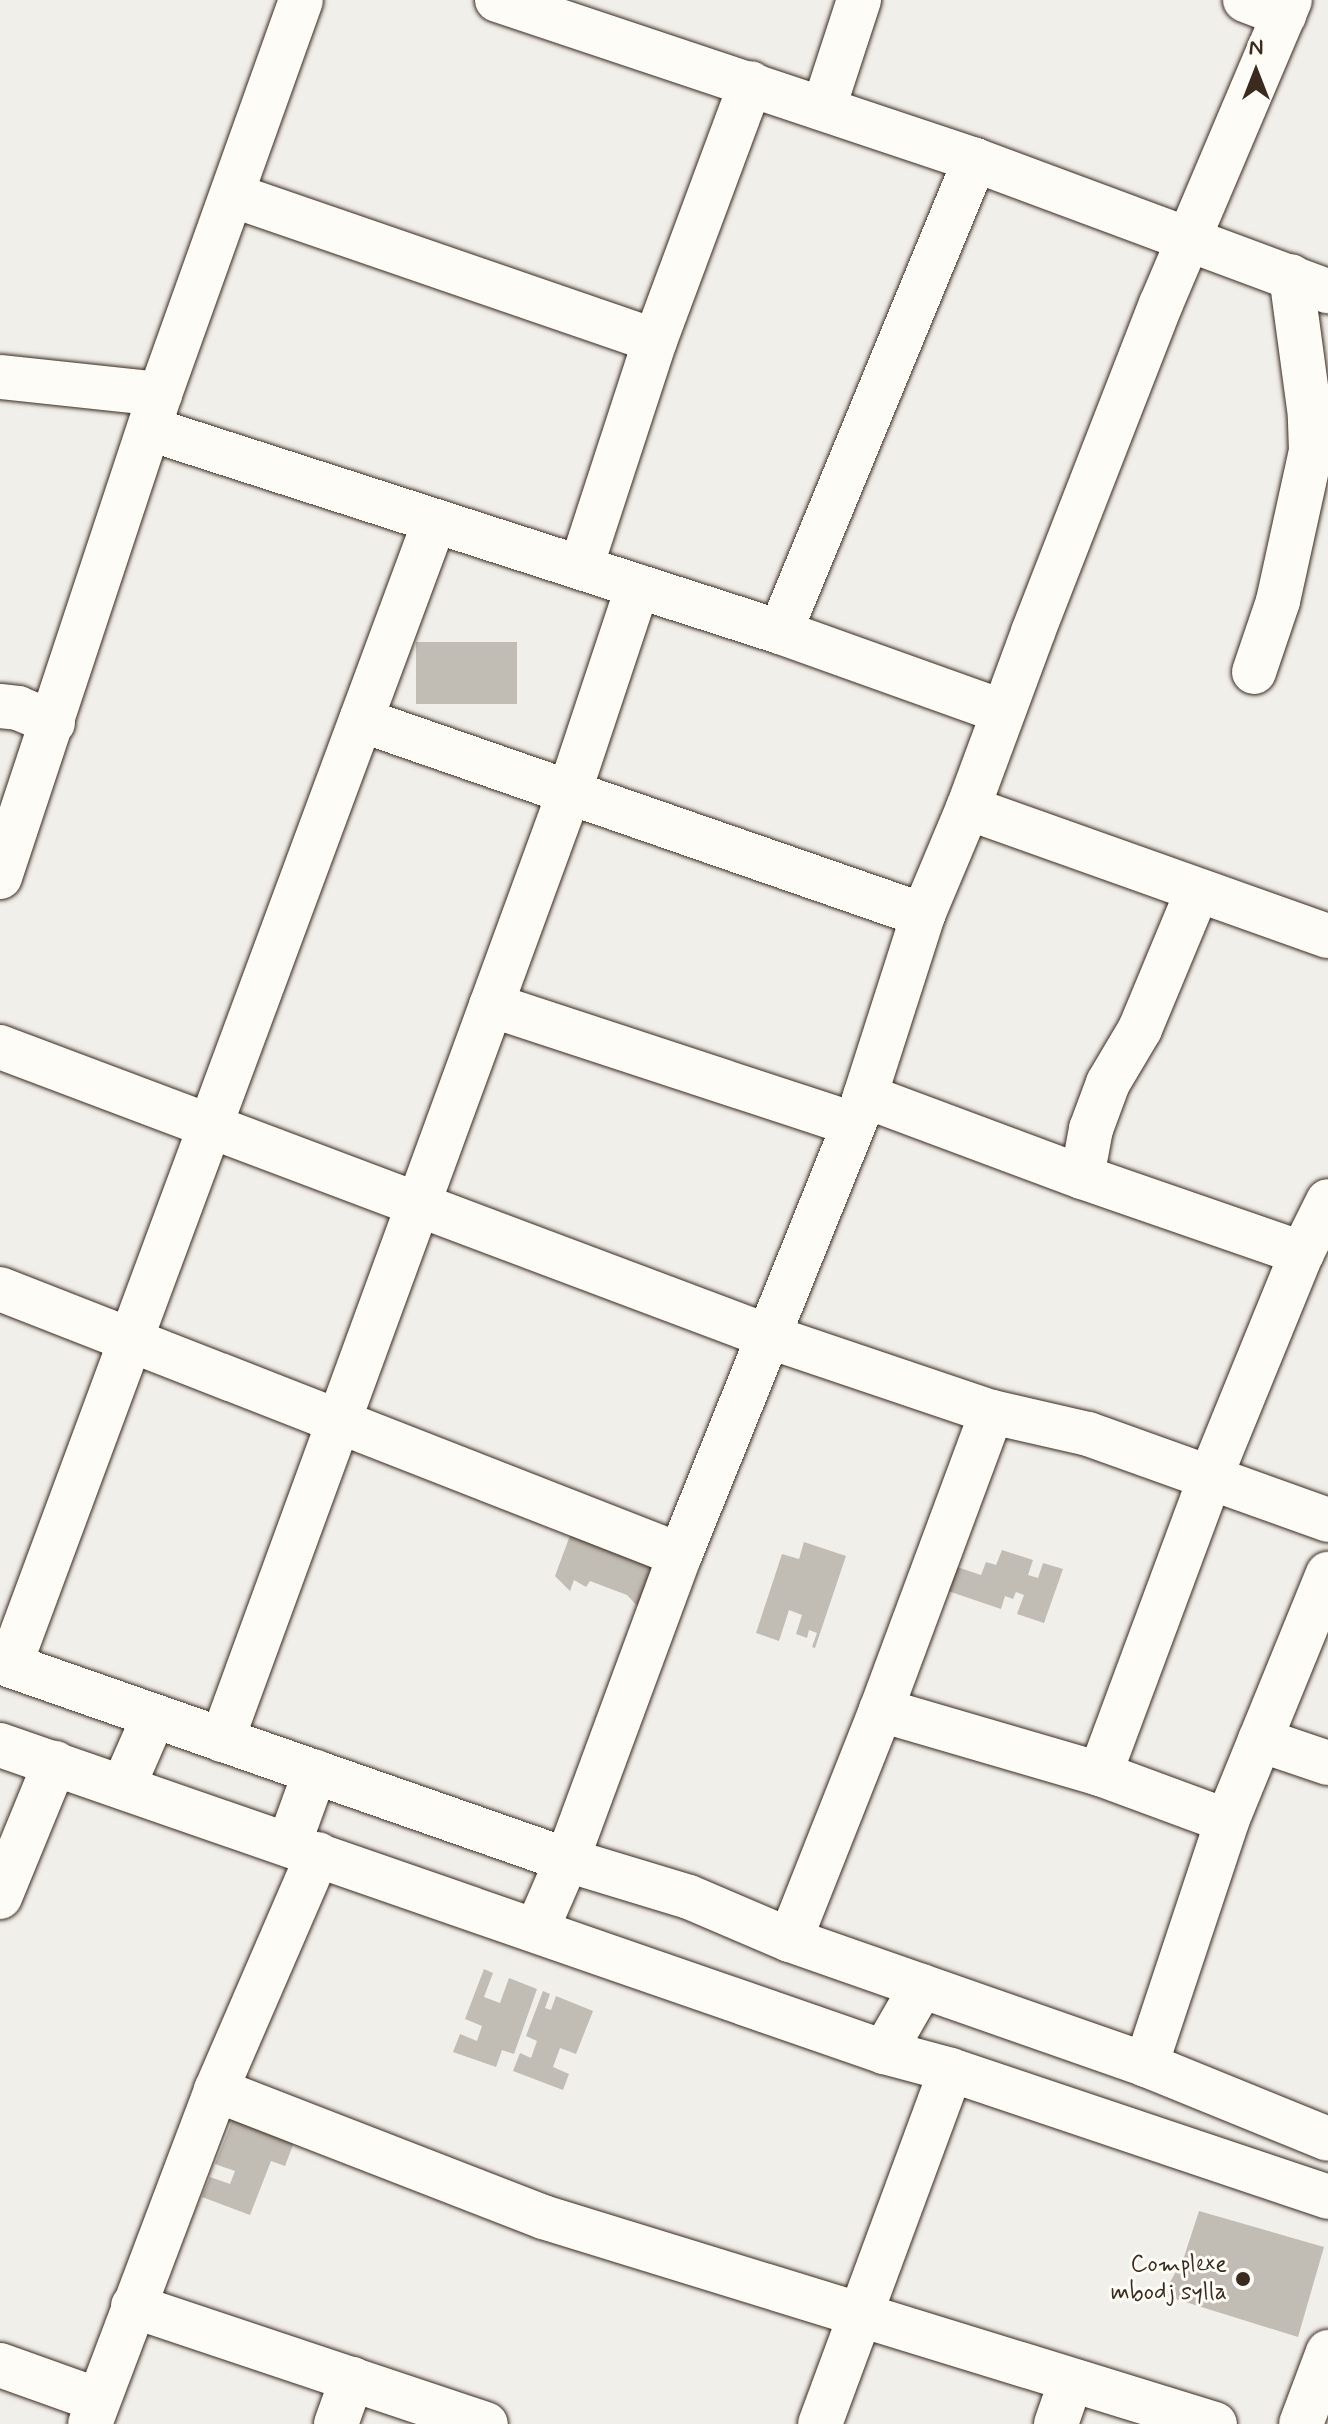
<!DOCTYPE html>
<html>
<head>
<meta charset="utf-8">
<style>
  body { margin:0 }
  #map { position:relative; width:1328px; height:2424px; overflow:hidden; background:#f1efea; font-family:Mynerve,sans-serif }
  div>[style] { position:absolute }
  .building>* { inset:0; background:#c1bcb4; transform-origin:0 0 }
  .roads { filter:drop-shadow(0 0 2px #3b2a1e) drop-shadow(0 0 2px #3b2a1e) }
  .street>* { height:44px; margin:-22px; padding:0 22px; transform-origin:22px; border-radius:22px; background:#fdfcf7 }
  .secondary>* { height:44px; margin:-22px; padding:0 22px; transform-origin:22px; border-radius:22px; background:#fdfcf7 }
  .dots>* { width:22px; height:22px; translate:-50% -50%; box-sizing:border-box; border:4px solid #fdfcf7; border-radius:50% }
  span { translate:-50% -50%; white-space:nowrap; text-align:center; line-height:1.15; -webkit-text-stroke:6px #fdfcf7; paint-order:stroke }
  .poi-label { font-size:24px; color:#3b2a1e }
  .right { translate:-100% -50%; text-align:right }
  .north { position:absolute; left:1216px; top:32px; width:80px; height:80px; -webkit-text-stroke:6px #fdfcf7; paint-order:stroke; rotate:0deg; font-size:22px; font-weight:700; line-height:32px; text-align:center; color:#3b2a1e }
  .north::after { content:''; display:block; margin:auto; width:28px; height:36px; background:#3b2a1e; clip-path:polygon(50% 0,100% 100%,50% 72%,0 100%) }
</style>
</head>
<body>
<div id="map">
  <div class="building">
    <i style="left:416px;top:642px;width:101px;height:62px"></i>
    <i style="clip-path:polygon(572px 1530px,659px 1561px,641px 1610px,627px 1595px,590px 1581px,586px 1587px,574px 1580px,570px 1591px,555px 1576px)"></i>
    <i style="clip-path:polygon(804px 1542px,846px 1556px,815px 1648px,812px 1647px,817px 1633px,809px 1630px,807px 1638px,796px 1634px,802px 1615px,789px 1610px,779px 1641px,756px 1633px,782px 1554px,799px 1559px)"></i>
    <i style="clip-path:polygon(1002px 1550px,1033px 1560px,1028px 1575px,1038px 1578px,1043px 1563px,1063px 1569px,1044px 1623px,1017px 1614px,1024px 1595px,1016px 1592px,1013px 1599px,1005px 1596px,1001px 1609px,948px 1591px,957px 1567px,981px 1575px,986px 1562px,996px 1565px)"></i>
    <i style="clip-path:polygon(484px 1969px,493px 1973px,484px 1997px,500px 2003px,509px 1978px,537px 1989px,514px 2054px,502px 2050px,496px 2067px,453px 2052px,460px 2034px,477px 2041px,482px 2026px,465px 2019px)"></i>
    <i style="clip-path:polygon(543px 1991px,550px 1994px,545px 2008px,551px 2010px,556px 1996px,593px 2011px,576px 2054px,560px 2048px,553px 2067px,569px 2074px,563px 2090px,513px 2071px,520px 2053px,531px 2058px,537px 2041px,526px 2036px)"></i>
    <i style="clip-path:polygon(235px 2114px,296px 2137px,285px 2166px,271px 2161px,250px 2215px,202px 2197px,210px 2177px,230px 2184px,235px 2171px,215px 2164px)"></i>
    <i style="clip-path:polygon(1199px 2211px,1324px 2247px,1298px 2337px,1163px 2295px,1184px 2257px)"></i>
  </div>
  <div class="roads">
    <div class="street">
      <i style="left:497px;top:0;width:504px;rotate:18.51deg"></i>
      <i style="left:975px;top:160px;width:377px;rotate:20.4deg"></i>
      <i style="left:1245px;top:0;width:42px;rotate:21deg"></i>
      <i style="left:824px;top:107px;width:113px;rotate:-71.9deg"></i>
      <i style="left:232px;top:195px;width:447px;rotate:19deg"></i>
      <i style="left:0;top:377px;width:161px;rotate:6.1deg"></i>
      <i style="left:150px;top:429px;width:662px;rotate:17.86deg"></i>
      <i style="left:780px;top:632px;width:237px;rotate:19.7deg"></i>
      <i style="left:581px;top:567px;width:238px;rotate:-71.9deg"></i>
      <i style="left:655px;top:341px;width:275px;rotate:-69.6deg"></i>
      <i style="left:780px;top:632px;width:511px;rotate:-67.55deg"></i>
      <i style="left:1254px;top:672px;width:75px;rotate:-71.3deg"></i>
      <i style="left:1278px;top:601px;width:154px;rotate:-77.6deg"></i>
      <i style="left:1311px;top:451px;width:35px;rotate:-92deg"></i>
      <i style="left:1310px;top:416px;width:141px;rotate:-97.7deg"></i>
      <i style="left:0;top:706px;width:18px;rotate:6deg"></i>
      <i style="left:18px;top:708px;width:38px;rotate:23deg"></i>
      <i style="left:361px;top:720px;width:595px;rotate:19.14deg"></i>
      <i style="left:968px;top:808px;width:382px;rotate:19.6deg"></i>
      <i style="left:491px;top:1005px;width:381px;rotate:18.2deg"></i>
      <i style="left:0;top:1047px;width:823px;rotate:20.64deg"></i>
      <i style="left:770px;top:1337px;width:234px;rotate:18.7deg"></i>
      <i style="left:992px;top:1412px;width:98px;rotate:12.9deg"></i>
      <i style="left:1088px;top:1434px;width:255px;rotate:19.7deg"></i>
      <i style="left:865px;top:1096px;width:232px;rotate:20.5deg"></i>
      <i style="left:1082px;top:1177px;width:233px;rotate:19.1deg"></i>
      <i style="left:1082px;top:1177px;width:49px;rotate:-79.4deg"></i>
      <i style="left:1091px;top:1129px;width:49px;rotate:-69.7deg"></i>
      <i style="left:1108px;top:1083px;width:63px;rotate:-59.3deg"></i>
      <i style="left:1140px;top:1029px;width:148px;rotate:-67.4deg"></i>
      <i style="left:0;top:1289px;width:730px;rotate:21.36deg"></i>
      <i style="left:10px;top:1665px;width:1218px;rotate:-69.63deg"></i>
      <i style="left:881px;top:1710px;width:228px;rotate:16.3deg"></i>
      <i style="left:1100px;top:1774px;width:135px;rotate:20.3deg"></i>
      <i style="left:222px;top:1740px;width:1009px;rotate:-69.88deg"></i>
      <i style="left:569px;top:793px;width:218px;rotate:-71.6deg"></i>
      <i style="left:1260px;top:1740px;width:72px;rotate:18.7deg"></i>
      <i style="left:1100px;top:1774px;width:316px;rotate:-69.6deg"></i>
      <i style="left:1210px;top:1478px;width:243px;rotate:-67.8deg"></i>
      <i style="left:1302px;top:1253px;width:58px;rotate:-63.4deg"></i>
      <i style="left:0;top:1897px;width:145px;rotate:-67.7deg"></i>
      <i style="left:537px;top:1929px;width:75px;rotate:-66.5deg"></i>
      <i style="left:567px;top:1860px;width:325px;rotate:-69.7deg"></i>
      <i style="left:680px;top:1555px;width:495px;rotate:-68deg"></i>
      <i style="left:865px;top:1096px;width:190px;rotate:-72.2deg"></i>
      <i style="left:923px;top:915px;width:116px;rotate:-67.2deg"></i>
      <i style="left:968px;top:808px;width:188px;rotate:-69.7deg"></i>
      <i style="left:1033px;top:632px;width:352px;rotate:-68.7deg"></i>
      <i style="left:1161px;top:304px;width:330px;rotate:-67deg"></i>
      <i style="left:790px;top:1940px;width:247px;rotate:-68.4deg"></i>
      <i style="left:881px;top:1710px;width:318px;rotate:-69.6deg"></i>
      <i style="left:1146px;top:2065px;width:257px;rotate:-71.6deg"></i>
      <i style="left:1227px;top:1821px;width:267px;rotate:-67.8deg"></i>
      <i style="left:216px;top:2090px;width:351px;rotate:21.2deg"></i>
      <i style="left:543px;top:2217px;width:703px;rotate:17.12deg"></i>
      <i style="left:133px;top:2306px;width:372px;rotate:18.5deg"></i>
      <i style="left:0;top:2365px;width:104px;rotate:19.7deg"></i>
      <i style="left:90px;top:2424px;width:357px;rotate:-69.3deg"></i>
      <i style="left:216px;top:2090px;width:257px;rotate:-66.6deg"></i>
      <i style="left:336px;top:2424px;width:48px;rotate:-70.4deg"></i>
      <i style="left:820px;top:2424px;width:377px;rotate:-69.7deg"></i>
      <i style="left:1056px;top:2424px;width:46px;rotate:-70.8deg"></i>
      <i style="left:1301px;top:2424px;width:77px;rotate:-69.4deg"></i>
    </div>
    <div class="secondary">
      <i style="left:0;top:877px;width:509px;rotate:-71.67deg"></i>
      <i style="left:160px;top:394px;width:418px;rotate:-70.3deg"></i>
      <i style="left:0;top:1662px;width:601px;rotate:19.25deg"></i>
      <i style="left:567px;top:1860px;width:127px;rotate:16.9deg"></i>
      <i style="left:689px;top:1897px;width:110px;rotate:23.1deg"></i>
      <i style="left:790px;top:1940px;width:377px;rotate:19.3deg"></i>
      <i style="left:1146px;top:2065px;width:196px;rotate:22.1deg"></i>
      <i style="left:0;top:1745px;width:936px;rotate:19.15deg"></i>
      <i style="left:884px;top:2052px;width:69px;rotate:15deg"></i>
      <i style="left:951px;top:2070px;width:398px;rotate:18.6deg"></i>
      <i style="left:123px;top:1787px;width:77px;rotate:-66.4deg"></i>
      <i style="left:289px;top:1844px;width:77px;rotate:-70.1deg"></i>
      <i style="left:884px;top:2052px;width:76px;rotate:-60.1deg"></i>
    </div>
  </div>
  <div class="dots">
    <i style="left:1243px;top:2279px;background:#3b2a1e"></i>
  </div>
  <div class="poi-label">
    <span class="right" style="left:1227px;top:2279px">Complexe<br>mbodj sylla</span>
  </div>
  <div class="north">N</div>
</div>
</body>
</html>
